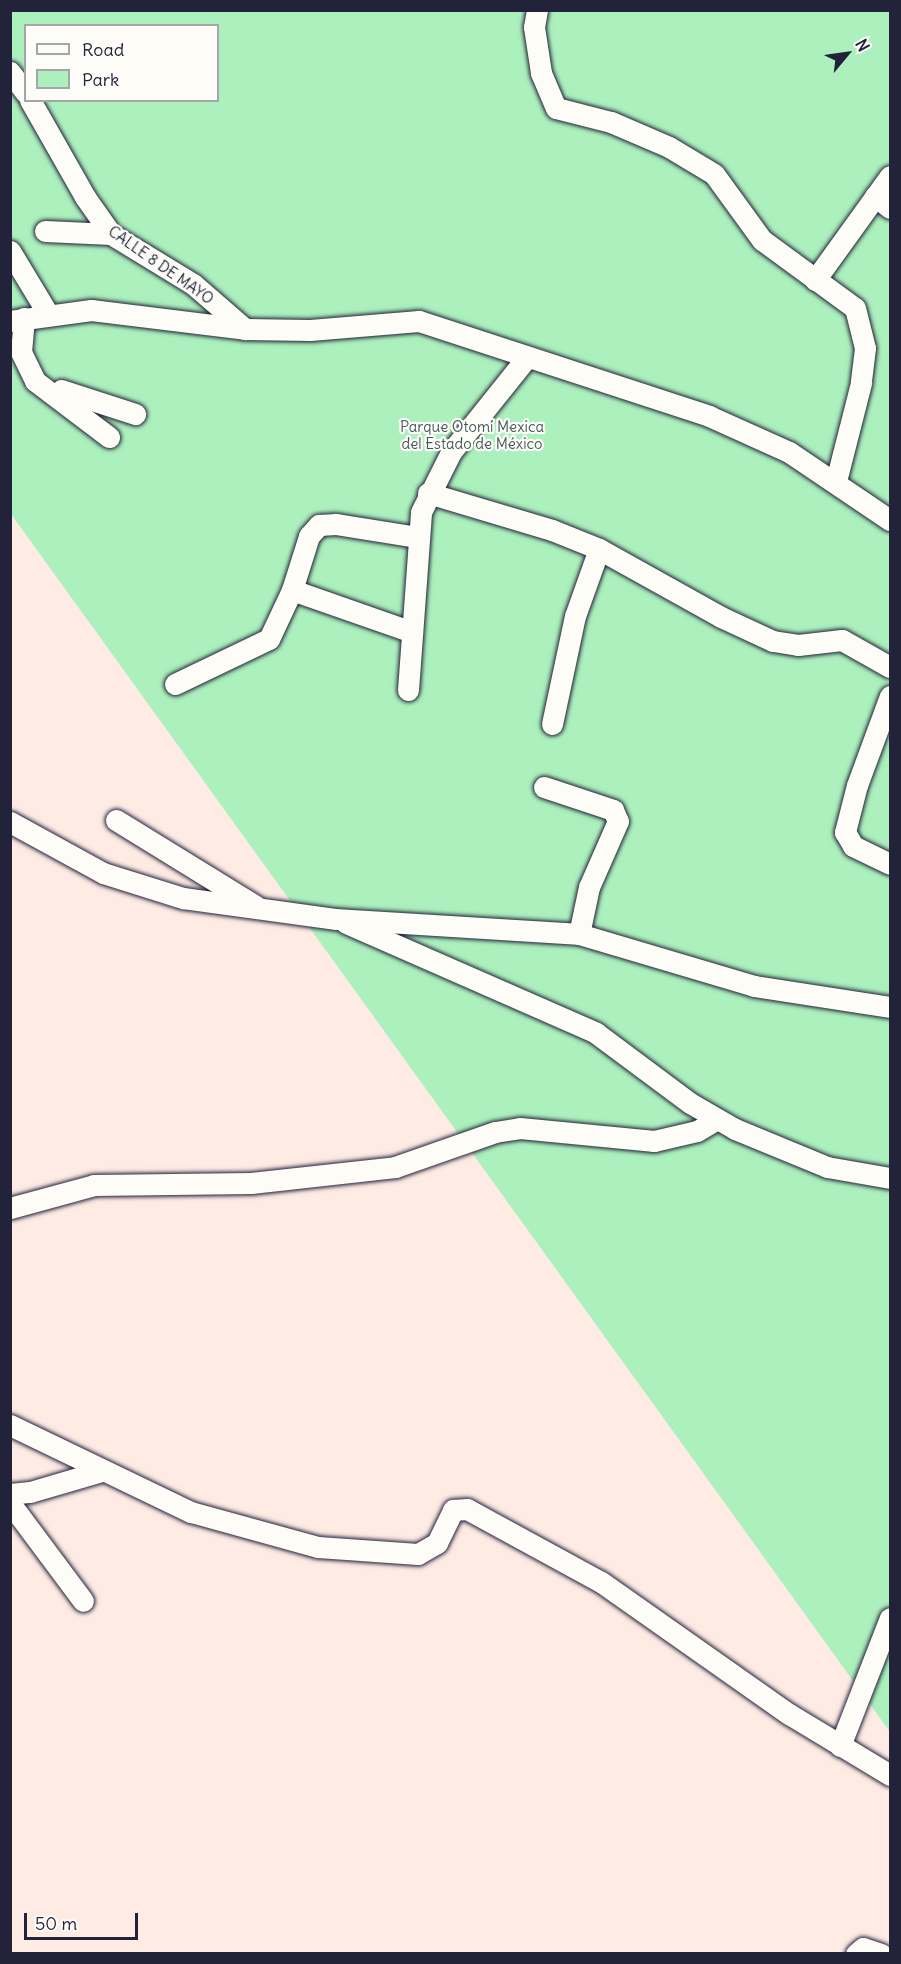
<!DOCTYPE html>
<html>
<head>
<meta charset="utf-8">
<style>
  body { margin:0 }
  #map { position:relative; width:901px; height:1964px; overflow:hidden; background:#feebe4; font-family:Delius,sans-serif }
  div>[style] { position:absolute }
  .green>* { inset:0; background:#acf1bd }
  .roads { filter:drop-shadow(0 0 2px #22223b) drop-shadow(0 0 2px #22223b) }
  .minor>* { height:21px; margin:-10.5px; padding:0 10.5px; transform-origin:10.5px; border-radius:10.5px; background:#fdfcf7 }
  span { translate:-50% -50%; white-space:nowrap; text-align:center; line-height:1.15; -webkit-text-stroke:4.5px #fdfcf7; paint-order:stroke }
  .street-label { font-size:15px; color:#22223b }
  .park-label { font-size:15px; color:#44565c }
  .frame { position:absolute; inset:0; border:12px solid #22223b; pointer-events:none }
  .legend { position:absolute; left:24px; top:24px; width:195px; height:78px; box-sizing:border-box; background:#fdfcf7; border:2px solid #a5a5ac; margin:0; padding:8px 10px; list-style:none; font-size:18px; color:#22223b }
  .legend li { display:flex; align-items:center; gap:12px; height:30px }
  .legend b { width:30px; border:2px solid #a5a5ac }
  .north { position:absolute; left:817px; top:24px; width:60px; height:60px; -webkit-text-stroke:4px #fdfcf7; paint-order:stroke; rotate:61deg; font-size:16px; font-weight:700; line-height:24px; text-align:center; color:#22223b }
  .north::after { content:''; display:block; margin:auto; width:21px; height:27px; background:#22223b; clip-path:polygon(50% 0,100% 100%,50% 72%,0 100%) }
  .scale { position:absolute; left:24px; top:1913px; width:114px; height:27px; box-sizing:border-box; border:3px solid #22223b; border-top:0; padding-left:8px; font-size:18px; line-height:21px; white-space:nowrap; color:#22223b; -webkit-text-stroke:4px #fdfcf7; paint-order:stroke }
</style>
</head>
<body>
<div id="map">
  <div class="green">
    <i style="clip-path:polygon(evenodd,10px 11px,890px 11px,890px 1732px,11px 514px,10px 11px,26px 26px,218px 26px,218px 100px,26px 100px,26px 26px)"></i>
  </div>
  <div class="roads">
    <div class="minor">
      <i style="left:537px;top:10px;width:17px;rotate:100deg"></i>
      <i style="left:534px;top:27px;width:47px;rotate:81.3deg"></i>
      <i style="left:541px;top:73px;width:38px;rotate:67deg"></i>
      <i style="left:556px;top:108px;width:57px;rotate:14.3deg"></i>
      <i style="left:611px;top:122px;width:63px;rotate:23.3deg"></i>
      <i style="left:669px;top:147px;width:52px;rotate:31deg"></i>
      <i style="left:714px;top:174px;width:82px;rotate:54deg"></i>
      <i style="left:762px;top:240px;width:115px;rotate:36.2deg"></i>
      <i style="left:855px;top:308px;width:41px;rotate:76deg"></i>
      <i style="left:865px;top:348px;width:35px;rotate:97deg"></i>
      <i style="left:861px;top:383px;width:101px;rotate:104.3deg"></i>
      <i style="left:10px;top:72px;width:26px;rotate:53deg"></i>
      <i style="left:30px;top:100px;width:112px;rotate:60.4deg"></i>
      <i style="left:85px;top:197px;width:45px;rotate:54.9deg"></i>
      <i style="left:111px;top:234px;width:96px;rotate:31.4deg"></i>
      <i style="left:193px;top:284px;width:69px;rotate:40.9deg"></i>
      <i style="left:875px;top:196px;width:19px;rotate:39deg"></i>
      <i style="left:45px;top:231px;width:66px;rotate:2.6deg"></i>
      <i style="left:10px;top:251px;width:74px;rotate:58.9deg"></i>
      <i style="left:815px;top:280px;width:128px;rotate:-54.2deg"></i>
      <i style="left:24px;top:318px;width:34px;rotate:95deg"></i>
      <i style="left:21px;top:352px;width:32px;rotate:64deg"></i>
      <i style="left:35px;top:381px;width:93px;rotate:37.1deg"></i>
      <i style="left:10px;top:321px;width:82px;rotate:-7.7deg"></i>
      <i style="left:91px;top:310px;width:155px;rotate:7deg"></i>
      <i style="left:245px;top:329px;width:65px;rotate:0.9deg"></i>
      <i style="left:310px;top:330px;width:109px;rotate:-4.7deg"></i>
      <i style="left:419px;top:321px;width:305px;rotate:18.1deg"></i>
      <i style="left:709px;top:416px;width:88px;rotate:24.2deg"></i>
      <i style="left:789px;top:452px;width:122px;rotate:34deg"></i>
      <i style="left:61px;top:390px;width:78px;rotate:18deg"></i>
      <i style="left:428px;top:493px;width:129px;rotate:16.6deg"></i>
      <i style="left:552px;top:530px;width:51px;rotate:22deg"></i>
      <i style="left:599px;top:549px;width:140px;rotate:29.1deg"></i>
      <i style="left:721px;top:617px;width:57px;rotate:24.8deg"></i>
      <i style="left:773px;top:641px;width:25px;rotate:9deg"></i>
      <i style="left:798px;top:645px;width:44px;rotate:-6.5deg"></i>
      <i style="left:842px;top:640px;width:55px;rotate:29.4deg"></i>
      <i style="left:292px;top:590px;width:127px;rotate:19.3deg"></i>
      <i style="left:175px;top:684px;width:104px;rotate:-25.6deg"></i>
      <i style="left:269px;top:639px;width:54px;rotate:-64.9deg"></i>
      <i style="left:292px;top:590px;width:57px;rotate:-72.5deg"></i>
      <i style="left:309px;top:536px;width:15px;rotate:-48deg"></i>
      <i style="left:319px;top:525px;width:17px;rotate:-3deg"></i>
      <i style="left:336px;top:524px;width:82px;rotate:9.1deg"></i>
      <i style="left:408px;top:690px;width:178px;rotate:-85.8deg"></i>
      <i style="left:421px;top:512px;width:67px;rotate:-63.4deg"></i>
      <i style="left:451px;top:452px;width:122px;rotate:-51.3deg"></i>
      <i style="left:890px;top:696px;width:95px;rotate:110.3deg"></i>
      <i style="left:857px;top:785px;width:49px;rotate:104.3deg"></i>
      <i style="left:845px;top:832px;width:16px;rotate:60deg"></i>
      <i style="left:853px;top:846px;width:41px;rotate:25.9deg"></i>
      <i style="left:552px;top:724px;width:110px;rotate:-78deg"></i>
      <i style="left:575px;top:616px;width:71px;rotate:-70.3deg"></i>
      <i style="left:544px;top:787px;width:73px;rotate:18.4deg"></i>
      <i style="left:613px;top:810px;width:12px;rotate:66deg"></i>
      <i style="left:618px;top:821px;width:72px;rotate:113.7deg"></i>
      <i style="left:589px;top:887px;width:48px;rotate:102deg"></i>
      <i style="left:116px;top:820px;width:164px;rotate:31.6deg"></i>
      <i style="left:10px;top:822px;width:106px;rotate:28.7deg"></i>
      <i style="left:103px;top:873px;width:84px;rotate:17.4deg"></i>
      <i style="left:183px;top:898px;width:155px;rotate:7.8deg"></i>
      <i style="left:337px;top:919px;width:242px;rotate:3.5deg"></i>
      <i style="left:579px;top:934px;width:183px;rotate:16.5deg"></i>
      <i style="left:754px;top:986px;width:138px;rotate:8.8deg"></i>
      <i style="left:346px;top:923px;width:273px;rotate:23.7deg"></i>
      <i style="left:596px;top:1033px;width:117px;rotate:36.7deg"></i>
      <i style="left:690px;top:1103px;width:52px;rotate:30deg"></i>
      <i style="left:735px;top:1129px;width:100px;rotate:22.4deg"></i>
      <i style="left:827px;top:1167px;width:64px;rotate:9.9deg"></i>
      <i style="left:10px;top:1208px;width:87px;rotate:-15.3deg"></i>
      <i style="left:94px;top:1185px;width:157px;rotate:-0.7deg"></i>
      <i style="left:251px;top:1183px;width:145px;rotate:-6.3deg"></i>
      <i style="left:395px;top:1167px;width:106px;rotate:-19.3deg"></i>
      <i style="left:495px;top:1132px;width:25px;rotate:-9deg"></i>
      <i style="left:520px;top:1128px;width:135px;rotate:5.5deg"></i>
      <i style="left:654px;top:1141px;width:44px;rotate:-13.1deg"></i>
      <i style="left:697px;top:1131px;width:23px;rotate:-31deg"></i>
      <i style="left:10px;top:1425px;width:201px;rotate:25.7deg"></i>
      <i style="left:191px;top:1512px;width:132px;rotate:15.4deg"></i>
      <i style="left:318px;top:1547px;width:100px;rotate:4deg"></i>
      <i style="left:418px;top:1554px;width:22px;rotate:-30deg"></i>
      <i style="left:437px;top:1543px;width:37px;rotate:-64deg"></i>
      <i style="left:453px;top:1510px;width:14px;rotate:-4deg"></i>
      <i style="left:467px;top:1509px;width:153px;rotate:28.6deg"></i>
      <i style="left:601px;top:1582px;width:230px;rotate:35.1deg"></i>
      <i style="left:789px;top:1714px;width:118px;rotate:31.1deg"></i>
      <i style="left:10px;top:1494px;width:20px;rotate:-6deg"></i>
      <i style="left:30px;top:1492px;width:75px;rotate:-16.3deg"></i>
      <i style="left:10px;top:1503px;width:122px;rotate:53.3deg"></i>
      <i style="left:840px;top:1746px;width:137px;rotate:-68.7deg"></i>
      <i style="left:856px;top:1954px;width:9px;rotate:-41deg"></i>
      <i style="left:863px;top:1948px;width:19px;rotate:18deg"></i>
    </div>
  </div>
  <div class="street-label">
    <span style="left:161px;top:265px;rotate:35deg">CALLE 8 DE MAYO</span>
  </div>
  <div class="park-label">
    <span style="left:472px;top:435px">Parque Otomí Mexica<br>del Estado de México</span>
  </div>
  <div class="frame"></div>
  <ul class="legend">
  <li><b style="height:8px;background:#fdfcf7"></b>Road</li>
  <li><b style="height:16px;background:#acf1bd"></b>Park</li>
  </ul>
  <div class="north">N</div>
  <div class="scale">50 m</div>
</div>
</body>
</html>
